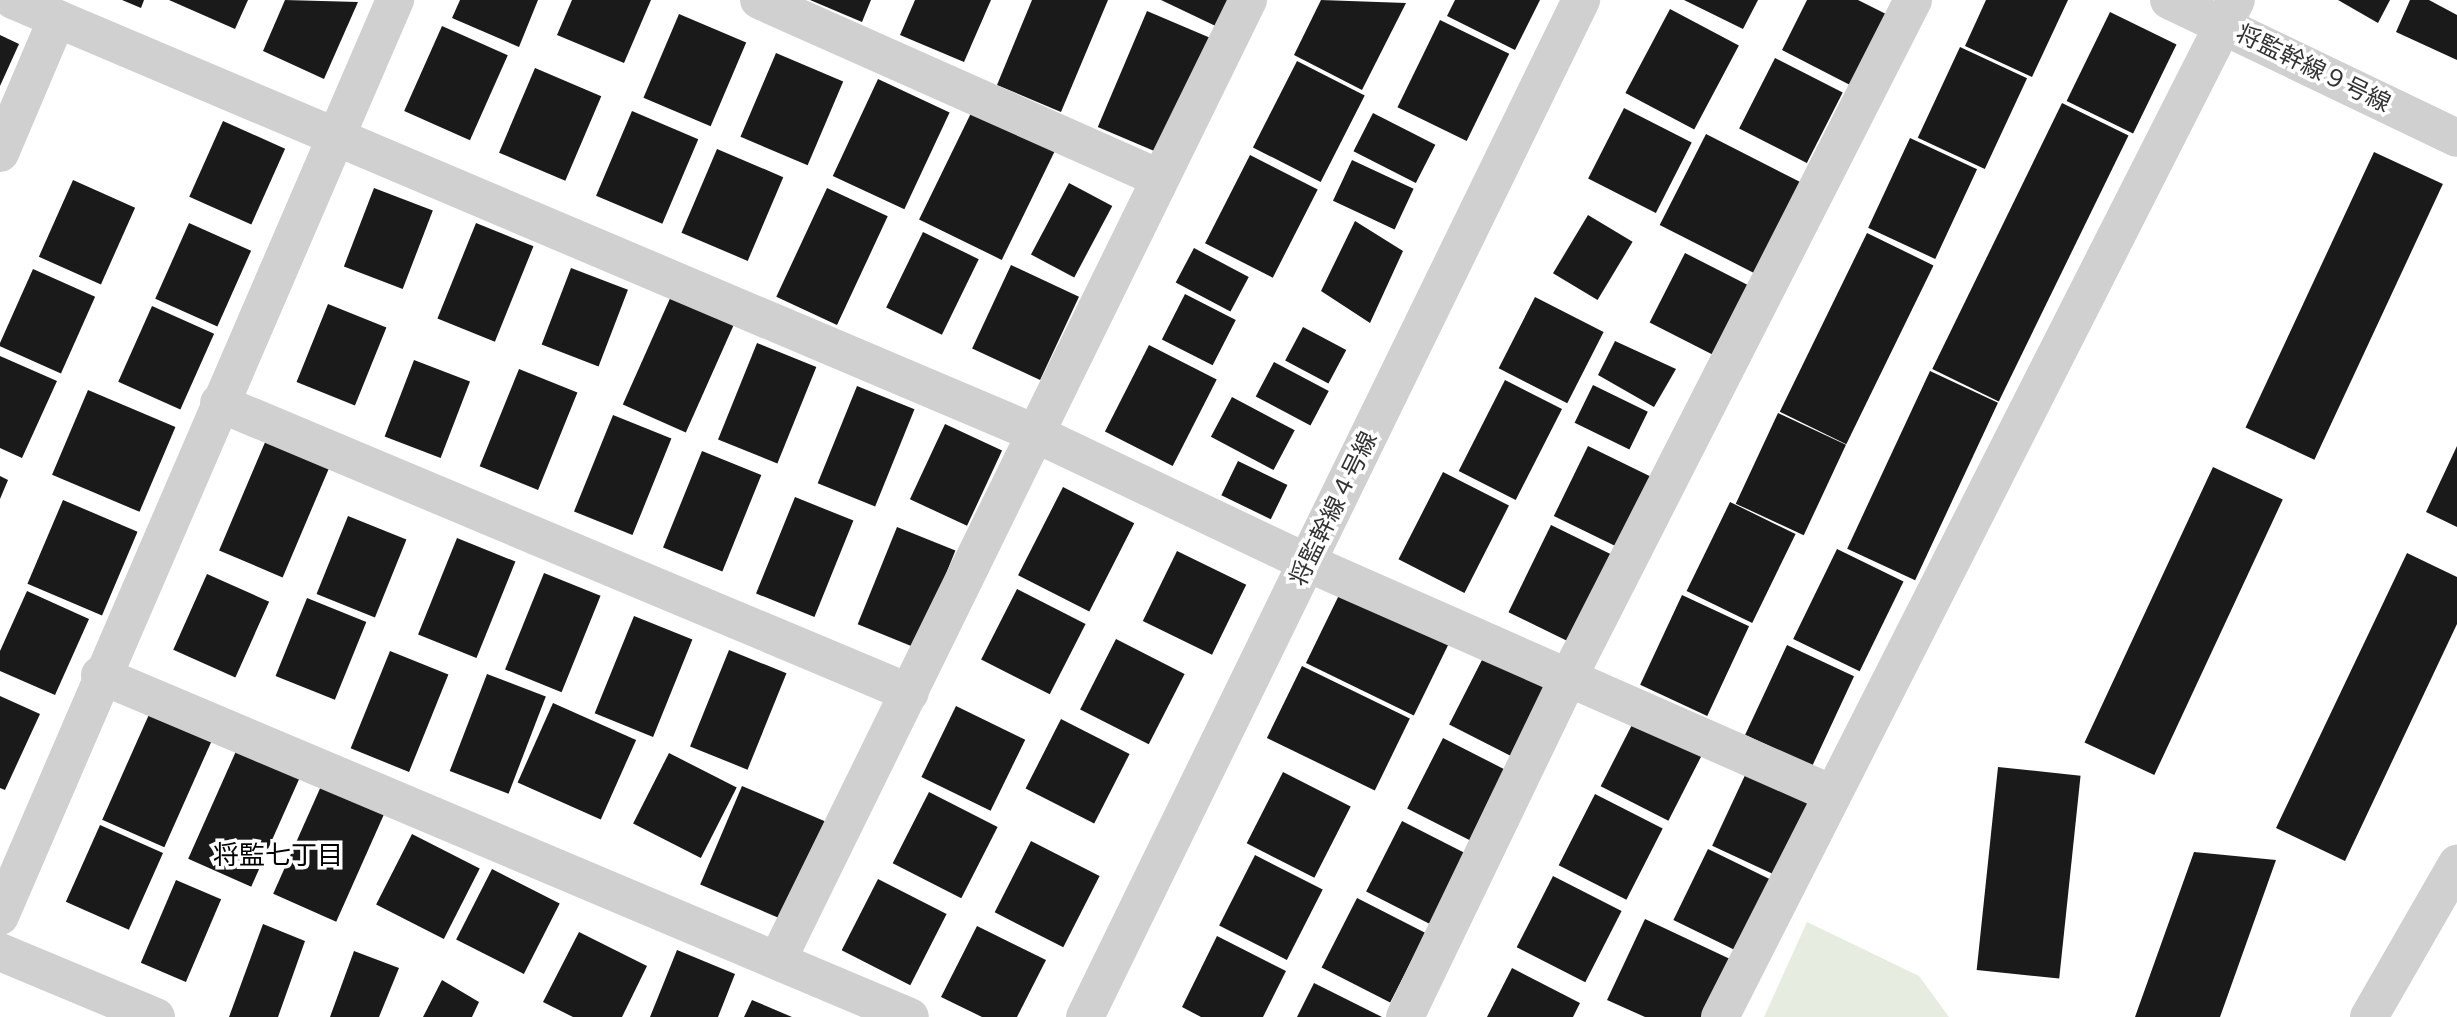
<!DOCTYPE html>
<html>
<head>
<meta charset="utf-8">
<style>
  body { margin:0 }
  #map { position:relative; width:2457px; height:1017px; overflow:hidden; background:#fff; font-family:"Roboto Condensed","Noto Sans JP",sans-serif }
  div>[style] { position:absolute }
  .green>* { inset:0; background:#e6ecdf }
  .building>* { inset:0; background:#1a1a1a; transform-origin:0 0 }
  .minor>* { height:38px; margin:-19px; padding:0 19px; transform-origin:19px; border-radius:19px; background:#d0d0d0 }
  .tertiary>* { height:38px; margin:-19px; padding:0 19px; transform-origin:19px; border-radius:19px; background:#d0d0d0 }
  span { translate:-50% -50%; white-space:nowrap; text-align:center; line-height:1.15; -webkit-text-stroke:7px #fff; paint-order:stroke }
  .street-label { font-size:24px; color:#333 }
  .neighbourhood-label { font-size:26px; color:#000 }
</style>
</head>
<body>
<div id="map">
  <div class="green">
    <i style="clip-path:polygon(1807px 922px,1919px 976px,1949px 1017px,1764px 1017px)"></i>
  </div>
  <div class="building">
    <i style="clip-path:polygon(122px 0,144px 0,141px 8px)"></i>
    <i style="clip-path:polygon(169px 0,248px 0,235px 29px)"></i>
    <i style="clip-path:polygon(285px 0,358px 2px,324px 79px,263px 51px)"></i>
    <i style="clip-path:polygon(460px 0,538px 0,519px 47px,452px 18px)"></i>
    <i style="clip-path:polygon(572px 0,651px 0,624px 63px,557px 35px)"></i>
    <i style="clip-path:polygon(810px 0,871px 0,862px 22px)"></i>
    <i style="clip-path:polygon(915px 0,991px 0,964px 62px,900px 35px)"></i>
    <i style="clip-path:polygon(1032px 0,1108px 0,1061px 112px,997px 85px)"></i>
    <i style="clip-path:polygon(1161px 0,1236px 0,1224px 30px)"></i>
    <i style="clip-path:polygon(1321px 0,1406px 3px,1362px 90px,1294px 55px)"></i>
    <i style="clip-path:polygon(1455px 0,1540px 0,1515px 50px,1447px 16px)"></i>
    <i style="clip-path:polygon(1684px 0,1758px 0,1743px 29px)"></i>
    <i style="clip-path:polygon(1807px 0,1858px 0,1886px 14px,1850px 85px,1782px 50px)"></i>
    <i style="clip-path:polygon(1986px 0,2068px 0,2032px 77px,1965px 46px)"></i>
    <i style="clip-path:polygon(2338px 0,2390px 0,2378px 23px)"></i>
    <i style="clip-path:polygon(2410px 0,2429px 0,2457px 15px,2457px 60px,2396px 32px)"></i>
    <i style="left:1670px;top:9px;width:78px;height:95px;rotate:28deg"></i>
    <i style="left:1147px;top:11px;width:69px;height:126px;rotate:23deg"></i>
    <i style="left:2110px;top:12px;width:74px;height:99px;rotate:26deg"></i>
    <i style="left:679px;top:14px;width:73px;height:91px;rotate:23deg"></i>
    <i style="left:1440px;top:20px;width:77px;height:97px;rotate:26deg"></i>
    <i style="left:442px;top:26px;width:72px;height:93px;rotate:24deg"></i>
    <i style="clip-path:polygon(0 35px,19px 44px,0 86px)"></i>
    <i style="left:1960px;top:47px;width:74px;height:100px;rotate:25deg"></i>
    <i style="left:776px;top:53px;width:73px;height:91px;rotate:23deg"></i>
    <i style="left:1775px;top:58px;width:76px;height:79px;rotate:27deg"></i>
    <i style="left:1297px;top:61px;width:76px;height:97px;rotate:27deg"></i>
    <i style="left:535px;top:68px;width:72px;height:92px;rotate:23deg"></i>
    <i style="left:878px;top:79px;width:79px;height:107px;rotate:25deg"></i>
    <i style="left:2062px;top:103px;width:74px;height:296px;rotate:26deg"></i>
    <i style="left:1624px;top:108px;width:76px;height:79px;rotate:27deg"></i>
    <i style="left:973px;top:109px;width:92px;height:123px;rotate:26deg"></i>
    <i style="left:632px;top:111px;width:72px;height:92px;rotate:23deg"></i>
    <i style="left:1373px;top:113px;width:70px;height:43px;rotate:27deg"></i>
    <i style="left:223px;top:121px;width:68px;height:83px;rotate:24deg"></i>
    <i style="left:1706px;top:134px;width:114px;height:102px;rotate:27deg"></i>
    <i style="left:1910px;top:138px;width:74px;height:99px;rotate:25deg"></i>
    <i style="left:717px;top:149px;width:72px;height:91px;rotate:23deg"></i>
    <i style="left:2374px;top:152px;width:76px;height:304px;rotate:25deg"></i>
    <i style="left:1250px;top:155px;width:76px;height:99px;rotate:27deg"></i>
    <i style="left:1352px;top:160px;width:68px;height:45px;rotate:25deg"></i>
    <i style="left:73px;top:180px;width:68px;height:84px;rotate:24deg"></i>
    <i style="left:1069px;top:183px;width:49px;height:81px;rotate:28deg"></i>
    <i style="left:374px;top:188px;width:63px;height:84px;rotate:21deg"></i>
    <i style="left:827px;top:188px;width:67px;height:120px;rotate:25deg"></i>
    <i style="left:1588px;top:215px;width:52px;height:68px;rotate:31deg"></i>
    <i style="clip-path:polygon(1355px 221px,1403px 251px,1370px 323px,1321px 291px)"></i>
    <i style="left:189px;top:223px;width:68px;height:83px;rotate:24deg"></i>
    <i style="left:476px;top:223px;width:62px;height:103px;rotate:22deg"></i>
    <i style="left:923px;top:232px;width:62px;height:84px;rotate:26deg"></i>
    <i style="left:1867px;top:233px;width:74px;height:199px;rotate:26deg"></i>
    <i style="left:1194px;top:248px;width:62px;height:39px;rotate:28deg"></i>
    <i style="left:1685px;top:253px;width:76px;height:78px;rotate:27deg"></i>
    <i style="left:1011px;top:265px;width:75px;height:92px;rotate:25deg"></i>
    <i style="left:571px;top:268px;width:61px;height:82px;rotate:21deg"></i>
    <i style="left:33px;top:269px;width:68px;height:84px;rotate:24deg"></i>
    <i style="left:672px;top:294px;width:69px;height:121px;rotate:24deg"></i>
    <i style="left:1185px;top:294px;width:57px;height:51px;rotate:27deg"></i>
    <i style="left:1535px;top:297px;width:77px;height:80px;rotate:27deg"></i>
    <i style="left:328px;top:304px;width:63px;height:84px;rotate:22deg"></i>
    <i style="left:152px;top:306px;width:68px;height:83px;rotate:24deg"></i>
    <i style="left:1303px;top:327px;width:49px;height:38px;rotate:28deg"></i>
    <i style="clip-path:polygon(1615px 341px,1676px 369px,1654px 407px,1598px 375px)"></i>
    <i style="left:757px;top:343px;width:64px;height:104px;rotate:22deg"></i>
    <i style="left:1149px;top:345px;width:76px;height:97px;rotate:27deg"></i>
    <i style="clip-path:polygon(0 356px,57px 381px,22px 458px,0 448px)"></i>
    <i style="left:414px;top:360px;width:60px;height:82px;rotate:21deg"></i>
    <i style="left:1274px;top:362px;width:62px;height:39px;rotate:28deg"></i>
    <i style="left:519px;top:369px;width:63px;height:105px;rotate:22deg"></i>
    <i style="left:1930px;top:371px;width:75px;height:196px;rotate:25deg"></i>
    <i style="left:1505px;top:380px;width:64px;height:102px;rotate:27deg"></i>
    <i style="left:1593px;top:385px;width:61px;height:42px;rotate:26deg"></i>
    <i style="left:857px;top:386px;width:62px;height:105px;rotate:22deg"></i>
    <i style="left:88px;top:390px;width:95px;height:92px;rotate:23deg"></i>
    <i style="left:1232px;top:397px;width:71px;height:45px;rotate:28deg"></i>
    <i style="left:1778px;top:413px;width:75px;height:100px;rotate:25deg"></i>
    <i style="left:613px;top:415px;width:63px;height:104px;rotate:22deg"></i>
    <i style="left:945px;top:424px;width:63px;height:83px;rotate:25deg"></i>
    <i style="left:266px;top:440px;width:69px;height:120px;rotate:23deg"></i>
    <i style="left:1588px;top:446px;width:77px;height:78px;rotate:26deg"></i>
    <i style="clip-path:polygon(2457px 446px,2457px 527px,2426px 512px)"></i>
    <i style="left:702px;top:451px;width:64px;height:104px;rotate:22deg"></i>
    <i style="left:1238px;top:461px;width:55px;height:38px;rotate:26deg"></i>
    <i style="left:2213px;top:467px;width:77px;height:304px;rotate:25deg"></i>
    <i style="left:1443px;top:472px;width:74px;height:98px;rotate:27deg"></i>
    <i style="clip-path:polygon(0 476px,8px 480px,0 499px)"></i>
    <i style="left:1063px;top:487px;width:80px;height:99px;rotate:27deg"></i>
    <i style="left:795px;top:497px;width:63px;height:104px;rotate:22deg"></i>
    <i style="left:63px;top:500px;width:81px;height:91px;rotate:23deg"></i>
    <i style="left:1730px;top:502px;width:73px;height:99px;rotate:26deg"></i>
    <i style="left:348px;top:516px;width:63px;height:84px;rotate:22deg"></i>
    <i style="left:1551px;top:525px;width:73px;height:97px;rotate:26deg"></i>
    <i style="left:897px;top:527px;width:63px;height:105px;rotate:22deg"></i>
    <i style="left:457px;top:538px;width:63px;height:104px;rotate:22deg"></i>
    <i style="left:1837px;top:549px;width:74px;height:100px;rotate:26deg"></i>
    <i style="left:1177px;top:551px;width:77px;height:78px;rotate:26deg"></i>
    <i style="clip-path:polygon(2407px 553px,2457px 577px,2457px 624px,2345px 861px,2276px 828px)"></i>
    <i style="left:544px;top:573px;width:61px;height:104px;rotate:22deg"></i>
    <i style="left:207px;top:574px;width:68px;height:83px;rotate:24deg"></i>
    <i style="left:1017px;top:589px;width:77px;height:79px;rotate:27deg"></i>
    <i style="clip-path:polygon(27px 591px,89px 619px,55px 695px,0 671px,0 651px)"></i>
    <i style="left:1341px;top:591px;width:120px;height:80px;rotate:26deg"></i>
    <i style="left:1682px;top:595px;width:74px;height:99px;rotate:25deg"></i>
    <i style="left:307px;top:598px;width:64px;height:84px;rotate:22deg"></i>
    <i style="left:634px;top:616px;width:63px;height:105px;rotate:22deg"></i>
    <i style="left:1116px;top:639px;width:77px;height:79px;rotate:27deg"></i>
    <i style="left:1787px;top:645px;width:74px;height:99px;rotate:25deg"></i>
    <i style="left:729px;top:650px;width:62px;height:104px;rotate:22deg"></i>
    <i style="left:390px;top:651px;width:63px;height:105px;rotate:22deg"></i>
    <i style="left:1485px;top:654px;width:76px;height:79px;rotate:27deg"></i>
    <i style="left:1302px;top:666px;width:120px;height:80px;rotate:26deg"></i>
    <i style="left:487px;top:674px;width:63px;height:104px;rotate:21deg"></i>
    <i style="clip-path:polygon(0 696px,40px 714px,5px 790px,0 788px)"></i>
    <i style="left:553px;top:703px;width:91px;height:87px;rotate:24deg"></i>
    <i style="left:956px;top:706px;width:77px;height:79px;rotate:26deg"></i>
    <i style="left:151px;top:710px;width:68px;height:120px;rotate:24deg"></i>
    <i style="left:1637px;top:715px;width:76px;height:80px;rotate:27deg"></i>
    <i style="left:1061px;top:719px;width:77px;height:78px;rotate:27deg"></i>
    <i style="left:1443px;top:738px;width:77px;height:79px;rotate:27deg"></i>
    <i style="left:237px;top:749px;width:69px;height:120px;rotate:24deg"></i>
    <i style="left:669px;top:753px;width:76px;height:79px;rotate:27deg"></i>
    <i style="left:1754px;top:756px;width:75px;height:99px;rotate:25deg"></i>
    <i style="left:1998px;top:767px;width:83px;height:204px;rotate:6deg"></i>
    <i style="left:1283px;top:772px;width:76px;height:80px;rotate:27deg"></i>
    <i style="left:322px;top:784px;width:69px;height:120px;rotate:24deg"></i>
    <i style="left:742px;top:786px;width:90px;height:107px;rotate:23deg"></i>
    <i style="left:929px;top:792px;width:77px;height:80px;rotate:27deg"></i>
    <i style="left:1595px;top:794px;width:76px;height:80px;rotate:27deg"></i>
    <i style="left:1402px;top:821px;width:76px;height:79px;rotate:27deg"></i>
    <i style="left:100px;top:825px;width:69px;height:84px;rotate:24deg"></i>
    <i style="left:412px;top:834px;width:76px;height:79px;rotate:27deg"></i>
    <i style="left:1031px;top:841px;width:77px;height:80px;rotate:27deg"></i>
    <i style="left:1708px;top:849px;width:77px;height:79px;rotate:26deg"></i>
    <i style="clip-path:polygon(2194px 852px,2276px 860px,2220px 1017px,2135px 1017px)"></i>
    <i style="left:1255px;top:855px;width:76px;height:79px;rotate:27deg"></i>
    <i style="left:492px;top:869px;width:76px;height:79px;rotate:27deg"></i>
    <i style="left:1553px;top:876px;width:77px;height:80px;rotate:27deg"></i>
    <i style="left:878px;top:879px;width:77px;height:80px;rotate:27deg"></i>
    <i style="left:176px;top:880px;width:49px;height:90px;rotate:23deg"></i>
    <i style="left:1357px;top:898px;width:77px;height:78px;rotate:27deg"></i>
    <i style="clip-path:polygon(1645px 919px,1730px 959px,1703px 1017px,1645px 1017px,1607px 1000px)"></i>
    <i style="clip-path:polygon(263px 924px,305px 941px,278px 1017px,229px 1017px)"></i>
    <i style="clip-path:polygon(977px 926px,1046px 960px,1017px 1017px,982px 1017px,941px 997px)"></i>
    <i style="clip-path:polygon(579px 932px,647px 966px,622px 1017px,573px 1017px,543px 1002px)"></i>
    <i style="clip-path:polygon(1217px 936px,1286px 971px,1263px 1017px,1201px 1017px,1182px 1007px)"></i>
    <i style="clip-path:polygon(677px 950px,735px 974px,718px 1017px,650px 1017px)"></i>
    <i style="clip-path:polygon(354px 951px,399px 968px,379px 1017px,330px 1017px)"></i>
    <i style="clip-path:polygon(1512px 968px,1580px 1003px,1573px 1017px,1487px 1017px)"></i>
    <i style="clip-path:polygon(442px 980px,479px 1002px,472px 1017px,423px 1017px)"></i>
    <i style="clip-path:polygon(1314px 983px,1382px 1017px,1297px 1017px)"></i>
    <i style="clip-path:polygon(752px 1000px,792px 1017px,744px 1017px)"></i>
  </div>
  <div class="minor">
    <i style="left:13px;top:0;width:1107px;rotate:22.97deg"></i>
    <i style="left:1032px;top:432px;width:306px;rotate:25.4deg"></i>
    <i style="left:1308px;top:563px;width:570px;rotate:23.78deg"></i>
    <i style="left:759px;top:0;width:438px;rotate:24deg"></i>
    <i style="left:0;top:153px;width:146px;rotate:-67deg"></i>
    <i style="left:219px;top:403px;width:749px;rotate:22.77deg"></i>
    <i style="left:100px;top:675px;width:879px;rotate:22.89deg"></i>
    <i style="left:0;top:916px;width:998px;rotate:-66.67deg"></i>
    <i style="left:778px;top:959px;width:1068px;rotate:-63.89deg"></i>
    <i style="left:1405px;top:1017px;width:376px;rotate:-64.3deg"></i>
    <i style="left:1568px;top:678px;width:761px;rotate:-63.03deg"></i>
    <i style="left:1720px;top:1017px;width:1140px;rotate:-63.1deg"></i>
  </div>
  <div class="tertiary">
    <i style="left:2169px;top:0;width:319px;rotate:25.6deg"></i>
    <i style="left:0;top:952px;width:169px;rotate:22.6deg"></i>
    <i style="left:1085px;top:1017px;width:1132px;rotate:-64deg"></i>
    <i style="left:2369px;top:1017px;width:177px;rotate:-60.1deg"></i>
  </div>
  <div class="street-label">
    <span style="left:2313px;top:69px;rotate:26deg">将監幹線９号線</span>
    <span style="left:1334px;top:509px;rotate:-64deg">将監幹線４号線</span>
  </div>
  <div class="neighbourhood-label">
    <span style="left:278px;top:856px">将監七丁目</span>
  </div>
</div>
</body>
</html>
